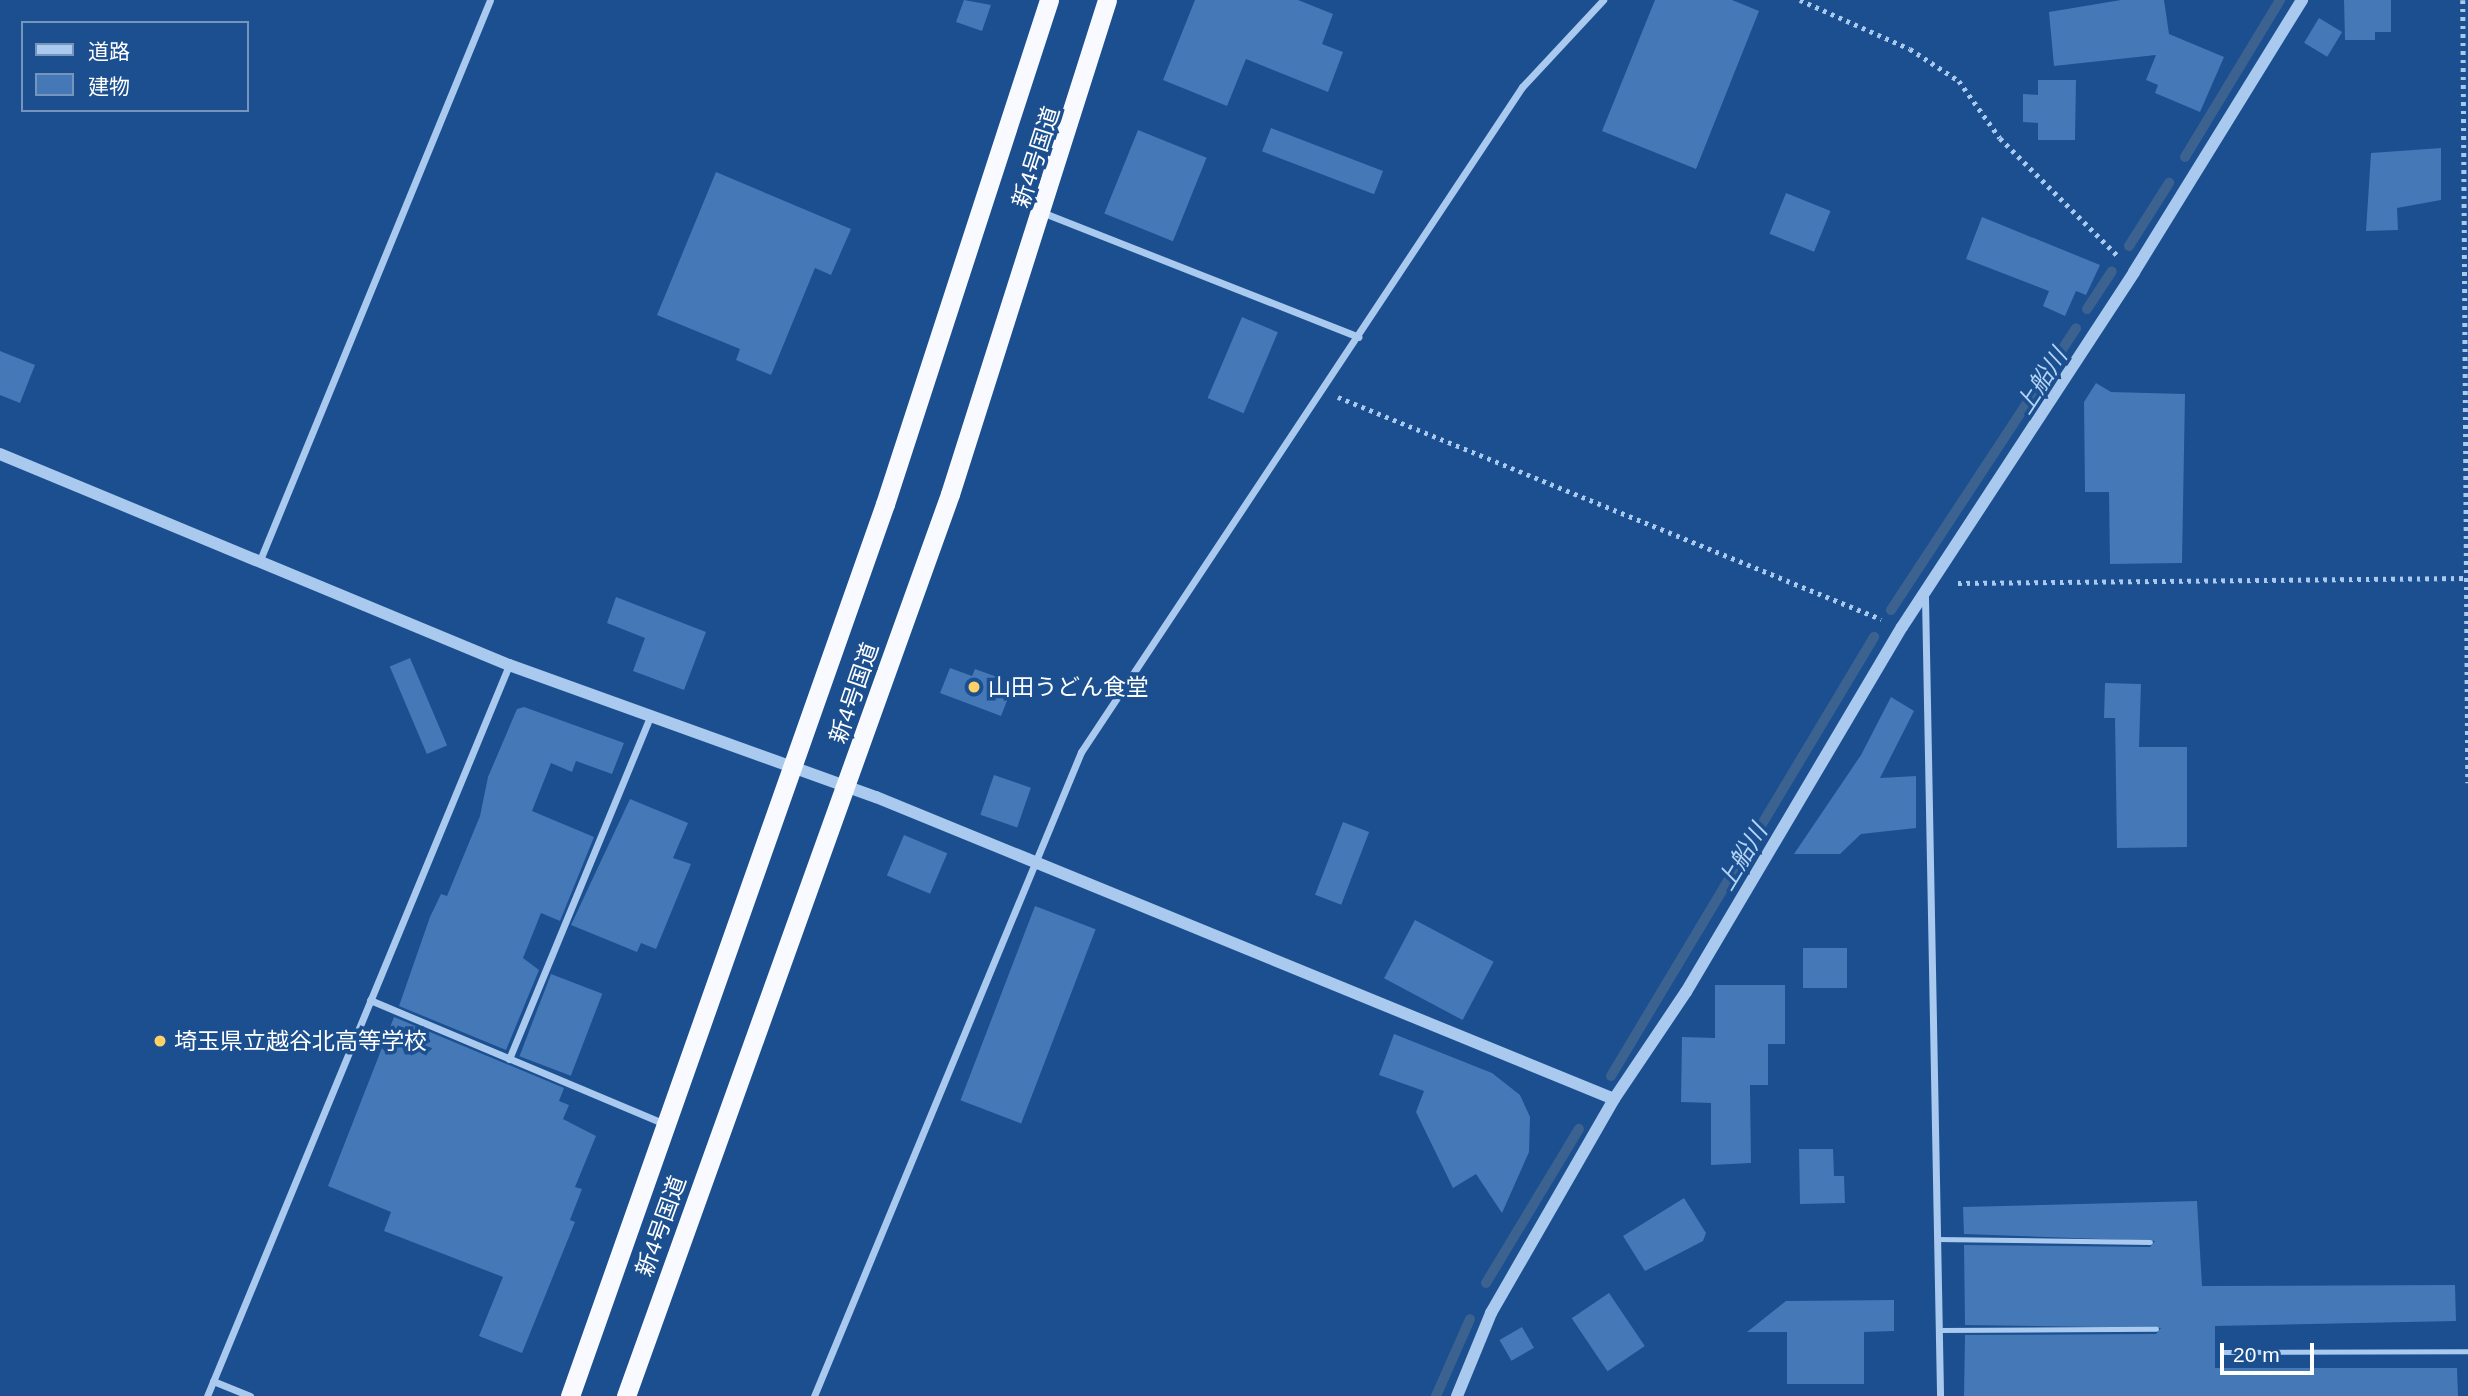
<!DOCTYPE html>
<html>
<head>
<meta charset="utf-8">
<style>
  body { margin:0 }
  #map { position:relative; width:2468px; height:1396px; overflow:hidden; background:#1b4f8f; font-family:Arial,"Noto Sans JP",sans-serif }
  div>[style] { position:absolute }
  .stream>* { height:10px; margin:-5px; padding:0 5px; transform-origin:5px; border-radius:5px; background:#3c6290 }
  .building>* { inset:0; background:#4478b7; transform-origin:0 0 }
  .path>* { height:4.5px; margin-top:-2.25px; transform-origin:0; background:repeating-linear-gradient(90deg,#a9c9ee 0 3.5px,transparent 0 8.5px) }
  .service>* { height:5px; margin:-2.5px; padding:0 2.5px; transform-origin:2.5px; border-radius:2.5px; background:#a9c9ee }
  .minor>* { height:7px; margin:-3.5px; padding:0 3.5px; transform-origin:3.5px; border-radius:3.5px; background:#a9c9ee }
  .tertiary>* { height:12px; margin:-6px; padding:0 6px; transform-origin:6px; border-radius:6px; background:#a9c9ee }
  .trunk>* { height:19px; margin:-9.5px; padding:0 9.5px; transform-origin:9.5px; border-radius:9.5px; background:#f8faff }
  .dots>* { width:19px; height:19px; translate:-50% -50%; box-sizing:border-box; border:4px solid #1b4f8f; border-radius:50% }
  span { translate:-50% -50%; white-space:nowrap; text-align:center; line-height:1.15; -webkit-text-stroke:7px #1b4f8f; paint-order:stroke }
  .street-label { font-size:23px; color:#fff }
  .poi-label { font-size:23px; color:#fff }
  .left { translate:0 -50%; text-align:left }
  .water-label { font-size:24px; color:#b5d3f5; font-style:italic }
  .legend { position:absolute; left:21px; top:21px; width:228px; height:91px; box-sizing:border-box; background:#1b4f8f; border:2px solid #7695bc; margin:0; padding:9px 12px; list-style:none; font-size:21px; color:#fff }
  .legend li { display:flex; align-items:center; gap:14px; height:35px }
  .legend b { width:35px; border:2px solid #7695bc }
  .scale { position:absolute; left:2220px; top:1343px; width:94px; height:32px; box-sizing:border-box; border:4px solid #fff; border-top:0; padding-left:9px; font-size:21px; line-height:24px; white-space:nowrap; color:#fff; -webkit-text-stroke:5px #1b4f8f; paint-order:stroke }
</style>
</head>
<body>
<div id="map">
  <div class="stream">
    <i style="left:2185px;top:157px;width:184px;rotate:-58.8deg"></i>
    <i style="left:2129px;top:246px;width:75px;rotate:-57.6deg"></i>
    <i style="left:2087px;top:309px;width:45px;rotate:-56.7deg"></i>
    <i style="left:1891px;top:610px;width:337px;rotate:-56.7deg"></i>
    <i style="left:1611px;top:1076px;width:512px;rotate:-59.07deg"></i>
    <i style="left:1486px;top:1283px;width:180px;rotate:-58.9deg"></i>
    <i style="left:1436px;top:1396px;width:84px;rotate:-66.2deg"></i>
  </div>
  <div class="building">
    <i style="clip-path:polygon(964px 0,991px 5px,982px 31px,956px 22px)"></i>
    <i style="clip-path:polygon(1195px 0,1298px 0,1333px 14px,1322px 44px,1343px 52px,1328px 92px,1246px 59px,1227px 106px,1163px 80px)"></i>
    <i style="clip-path:polygon(1655px 0,1732px 0,1759px 11px,1696px 169px,1602px 131px)"></i>
    <i style="clip-path:polygon(2121px 0,2164px 0,2169px 34px,2224px 57px,2200px 112px,2155px 93px,2158px 85px,2146px 80px,2156px 55px,2054px 66px,2049px 12px)"></i>
    <i style="clip-path:polygon(2344px 0,2391px 0,2391px 32px,2375px 32px,2375px 40px,2345px 40px)"></i>
    <i style="left:2319px;top:18px;width:27px;height:29px;rotate:31deg"></i>
    <i style="clip-path:polygon(2038px 80px,2076px 80px,2075px 140px,2038px 140px,2038px 123px,2023px 122px,2023px 94px,2038px 95px)"></i>
    <i style="left:1271px;top:128px;width:120px;height:25px;rotate:21deg"></i>
    <i style="left:1138px;top:130px;width:74px;height:90px;rotate:22deg"></i>
    <i style="clip-path:polygon(2441px 148px,2441px 200px,2397px 208px,2398px 230px,2366px 231px,2371px 153px)"></i>
    <i style="clip-path:polygon(716px 172px,851px 229px,831px 275px,815px 268px,771px 375px,736px 360px,740px 349px,657px 315px)"></i>
    <i style="left:1786px;top:193px;width:48px;height:44px;rotate:22deg"></i>
    <i style="clip-path:polygon(1982px 217px,2100px 265px,2086px 295px,2076px 291px,2065px 316px,2043px 306px,2049px 291px,1966px 259px)"></i>
    <i style="left:1242px;top:317px;width:39px;height:88px;rotate:23deg"></i>
    <i style="clip-path:polygon(0 351px,35px 365px,20px 403px,0 395px)"></i>
    <i style="clip-path:polygon(2096px 383px,2111px 392px,2185px 394px,2182px 563px,2110px 564px,2109px 492px,2085px 492px,2084px 402px)"></i>
    <i style="clip-path:polygon(616px 597px,706px 632px,684px 690px,633px 671px,645px 638px,607px 623px)"></i>
    <i style="left:410px;top:658px;width:95px;height:22px;rotate:67deg"></i>
    <i style="clip-path:polygon(950px 668px,972px 676px,975px 669px,1014px 683px,1001px 716px,940px 693px)"></i>
    <i style="clip-path:polygon(2105px 683px,2141px 684px,2139px 747px,2187px 747px,2187px 847px,2117px 848px,2115px 718px,2104px 718px)"></i>
    <i style="clip-path:polygon(1891px 697px,1914px 711px,1880px 778px,1916px 776px,1916px 828px,1861px 834px,1840px 854px,1794px 854px,1861px 755px)"></i>
    <i style="clip-path:polygon(524px 707px,624px 743px,612px 774px,576px 761px,572px 772px,551px 763px,532px 811px,594px 837px,560px 921px,541px 913px,523px 958px,539px 970px,506px 1050px,399px 1006px,430px 917px,441px 894px,447px 896px,480px 816px,488px 777px,517px 709px)"></i>
    <i style="left:994px;top:775px;width:39px;height:42px;rotate:19deg"></i>
    <i style="clip-path:polygon(630px 799px,688px 823px,673px 858px,691px 864px,656px 949px,641px 943px,637px 952px,571px 925px)"></i>
    <i style="left:1343px;top:822px;width:28px;height:78px;rotate:21deg"></i>
    <i style="left:904px;top:835px;width:47px;height:44px;rotate:23deg"></i>
    <i style="left:1035px;top:906px;width:65px;height:208px;rotate:21deg"></i>
    <i style="left:1415px;top:920px;width:89px;height:66px;rotate:28deg"></i>
    <i style="left:1803px;top:948px;width:44px;height:40px"></i>
    <i style="left:551px;top:974px;width:55px;height:88px;rotate:21deg"></i>
    <i style="clip-path:polygon(1715px 985px,1785px 985px,1785px 1044px,1768px 1044px,1768px 1085px,1750px 1085px,1751px 1163px,1711px 1165px,1711px 1103px,1681px 1102px,1682px 1037px,1715px 1038px)"></i>
    <i style="clip-path:polygon(394px 1017px,564px 1088px,559px 1101px,569px 1105px,563px 1119px,596px 1136px,575px 1187px,582px 1189px,570px 1220px,575px 1222px,522px 1353px,479px 1336px,503px 1277px,384px 1231px,391px 1212px,328px 1186px)"></i>
    <i style="clip-path:polygon(1394px 1034px,1492px 1073px,1520px 1095px,1530px 1117px,1529px 1152px,1502px 1213px,1476px 1174px,1453px 1188px,1416px 1112px,1424px 1091px,1379px 1075px)"></i>
    <i style="clip-path:polygon(1799px 1149px,1833px 1149px,1834px 1176px,1844px 1176px,1845px 1203px,1800px 1204px)"></i>
    <i style="clip-path:polygon(1684px 1198px,1706px 1233px,1703px 1241px,1645px 1271px,1623px 1236px)"></i>
    <i style="clip-path:polygon(2197px 1201px,2202px 1286px,2455px 1285px,2456px 1321px,2215px 1326px,2215px 1368px,2457px 1368px,2458px 1396px,1964px 1396px,1965px 1335px,2156px 1334px,2161px 1328px,1965px 1325px,1964px 1245px,2150px 1247px,2155px 1241px,1964px 1234px,1963px 1207px)"></i>
    <i style="left:1609px;top:1293px;width:64px;height:45px;rotate:56deg"></i>
    <i style="clip-path:polygon(1894px 1300px,1894px 1331px,1864px 1332px,1864px 1384px,1787px 1384px,1787px 1332px,1747px 1332px,1786px 1301px)"></i>
    <i style="left:1522px;top:1327px;width:24px;height:26px;rotate:60deg"></i>
  </div>
  <div class="path">
    <i style="left:1800px;top:0;width:120px;rotate:24deg"></i>
    <i style="left:1910px;top:49px;width:59px;rotate:33.1deg"></i>
    <i style="left:1959px;top:81px;width:70px;rotate:54.3deg"></i>
    <i style="left:2000px;top:138px;width:167px;rotate:45deg"></i>
    <i style="left:2463px;top:0;width:783px;rotate:89.63deg"></i>
    <i style="left:1338px;top:397px;width:587px;rotate:22.24deg"></i>
    <i style="left:1958px;top:583px;width:510px;rotate:-0.56deg"></i>
  </div>
  <div class="service">
    <i style="left:1937px;top:1239px;width:213px;rotate:0.8deg"></i>
    <i style="left:1939px;top:1330px;width:217px;rotate:-0.3deg"></i>
    <i style="left:2224px;top:1352px;width:244px;rotate:-0.2deg"></i>
  </div>
  <div class="minor">
    <i style="left:1044px;top:213px;width:338px;rotate:21.5deg"></i>
    <i style="left:260px;top:560px;width:605px;rotate:-67.67deg"></i>
    <i style="left:1925px;top:597px;width:799px;rotate:88.92deg"></i>
    <i style="left:370px;top:1000px;width:318px;rotate:22.8deg"></i>
    <i style="left:509px;top:1059px;width:367px;rotate:-67.6deg"></i>
    <i style="left:213px;top:1381px;width:40px;rotate:22deg"></i>
    <i style="left:207px;top:1396px;width:791px;rotate:-67.55deg"></i>
    <i style="left:814px;top:1396px;width:697px;rotate:-67.48deg"></i>
    <i style="left:1081px;top:752px;width:798px;rotate:-56.45deg"></i>
    <i style="left:1522px;top:87px;width:119px;rotate:-47deg"></i>
  </div>
  <div class="tertiary">
    <i style="left:0;top:454px;width:551px;rotate:22.52deg"></i>
    <i style="left:509px;top:665px;width:390px;rotate:19.8deg"></i>
    <i style="left:876px;top:797px;width:797px;rotate:22.26deg"></i>
    <i style="left:1457px;top:1396px;width:90px;rotate:-67.7deg"></i>
    <i style="left:1491px;top:1313px;width:247px;rotate:-60.1deg"></i>
    <i style="left:1614px;top:1099px;width:129px;rotate:-56.1deg"></i>
    <i style="left:1686px;top:992px;width:424px;rotate:-59.4deg"></i>
    <i style="left:1902px;top:627px;width:424px;rotate:-56.8deg"></i>
    <i style="left:2134px;top:272px;width:320px;rotate:-58.3deg"></i>
  </div>
  <div class="trunk">
    <i style="left:570px;top:1396px;width:946px;rotate:-70.55deg"></i>
    <i style="left:885px;top:504px;width:530px;rotate:-71.98deg"></i>
    <i style="left:626px;top:1396px;width:958px;rotate:-70.24deg"></i>
    <i style="left:950px;top:494px;width:518px;rotate:-72.37deg"></i>
  </div>
  <div class="dots">
    <i style="left:974px;top:687px;background:#ffd166"></i>
    <i style="left:160px;top:1041px;background:#ffd166"></i>
  </div>
  <div class="street-label">
    <span style="left:1036px;top:157px;rotate:-72deg">新4号国道</span>
    <span style="left:854px;top:693px;rotate:-71deg">新4号国道</span>
    <span style="left:661px;top:1226px;rotate:-70deg">新4号国道</span>
  </div>
  <div class="poi-label">
    <span class="left" style="left:988px;top:687px">山田うどん食堂</span>
    <span class="left" style="left:174px;top:1041px">埼玉県立越谷北高等学校</span>
  </div>
  <div class="water-label">
    <span style="left:2041px;top:381px;rotate:-57deg">上船川</span>
    <span style="left:1742px;top:857px;rotate:-59deg">上船川</span>
  </div>
  <ul class="legend">
  <li><b style="height:9px;background:#a9c9ee"></b>道路</li>
  <li><b style="height:19px;background:#4478b7"></b>建物</li>
  </ul>
  <div class="scale">20 m</div>
</div>
</body>
</html>
